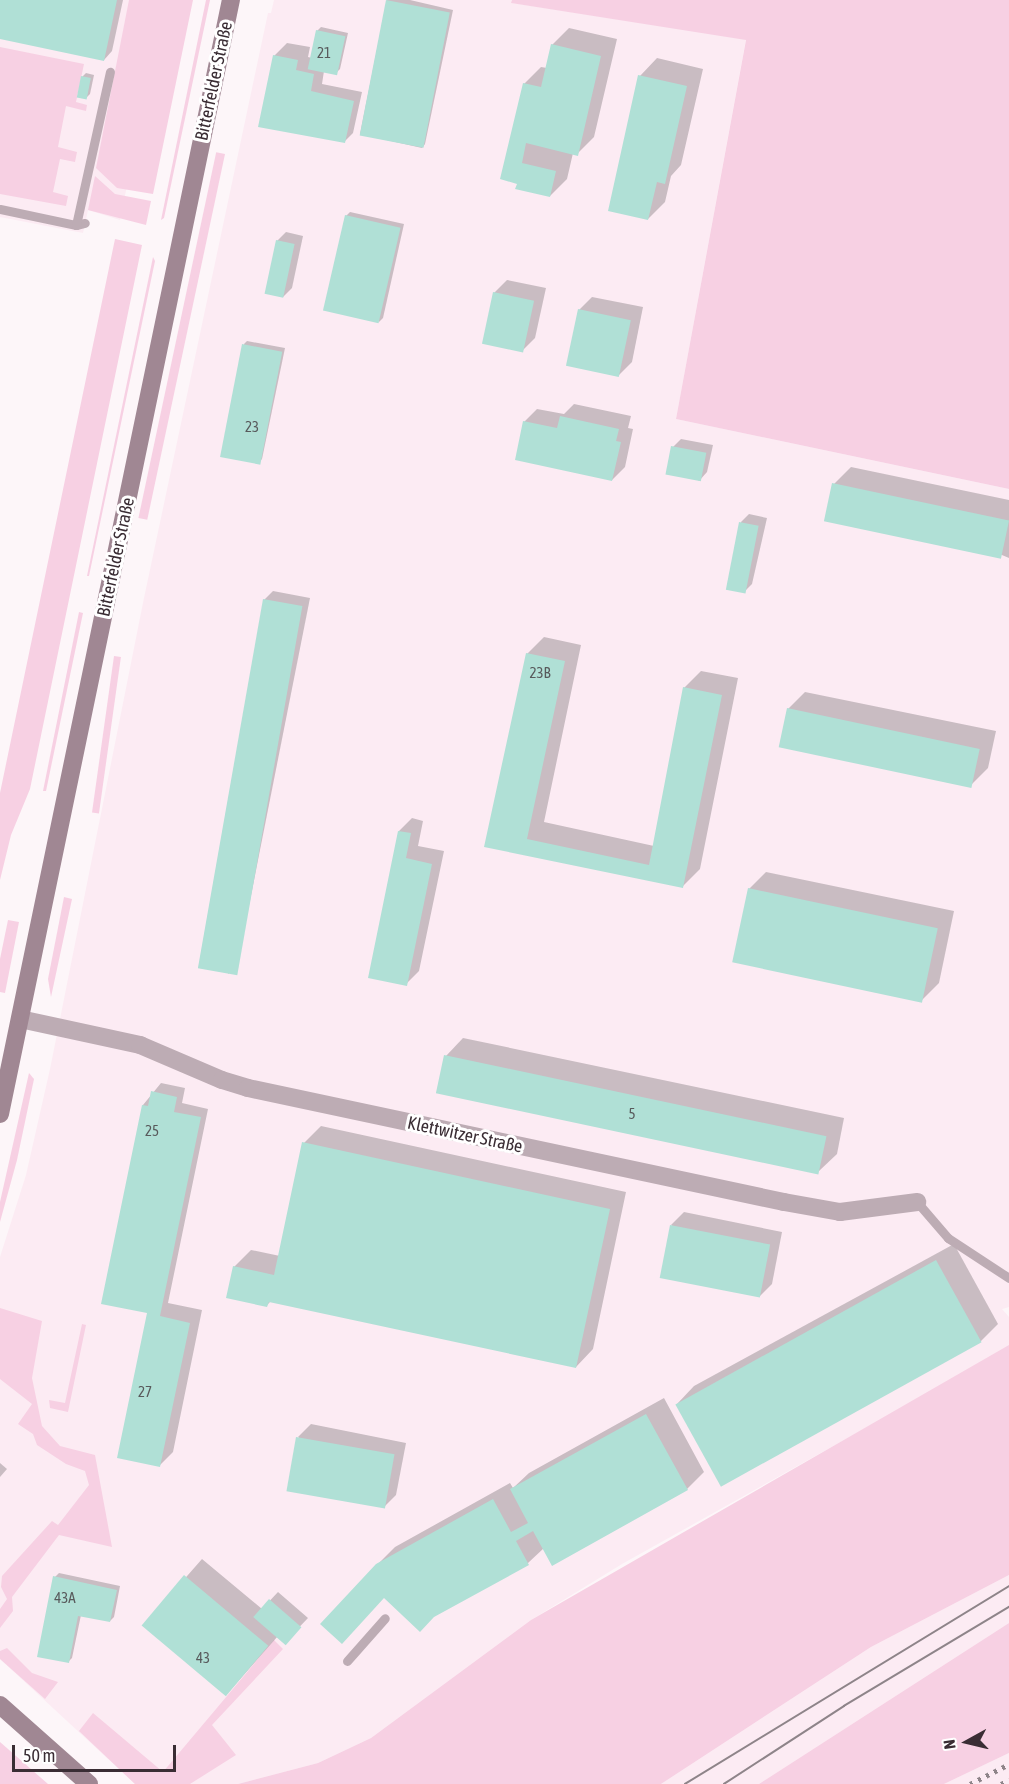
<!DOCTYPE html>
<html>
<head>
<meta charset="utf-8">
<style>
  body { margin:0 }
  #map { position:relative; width:1009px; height:1784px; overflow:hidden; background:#fdf6f9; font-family:"Asap Condensed",sans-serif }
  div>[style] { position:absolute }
  .built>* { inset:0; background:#fcebf3 }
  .green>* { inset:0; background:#f7d0e3; transform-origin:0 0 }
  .shadow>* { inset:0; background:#0003 }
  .building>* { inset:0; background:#b0e0d6; transform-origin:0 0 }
  .lane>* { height:9px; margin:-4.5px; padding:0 4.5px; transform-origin:4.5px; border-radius:4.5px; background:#bdacb4 }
  .street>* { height:18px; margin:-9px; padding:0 9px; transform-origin:9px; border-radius:9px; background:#bdacb4 }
  .secondary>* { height:18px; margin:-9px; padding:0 9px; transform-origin:9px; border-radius:9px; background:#a08793 }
  .tram>* { height:1.5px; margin:-0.75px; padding:0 0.75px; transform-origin:0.75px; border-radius:0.75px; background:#8e8489 }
  .rail>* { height:4.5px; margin-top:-2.25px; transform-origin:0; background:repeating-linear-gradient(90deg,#8e8489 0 3px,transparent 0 9px) }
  span { translate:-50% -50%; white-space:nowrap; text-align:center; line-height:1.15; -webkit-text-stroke:6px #fff; paint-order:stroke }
  .number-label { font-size:15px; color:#585a5c }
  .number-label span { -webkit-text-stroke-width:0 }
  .street-label { font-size:18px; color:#3a2d34 }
  .north { position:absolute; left:937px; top:1712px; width:60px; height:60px; -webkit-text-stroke:4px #fff; paint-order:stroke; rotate:262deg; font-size:16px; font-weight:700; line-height:24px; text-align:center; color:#3a2d34 }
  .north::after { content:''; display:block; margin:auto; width:21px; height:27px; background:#3a2d34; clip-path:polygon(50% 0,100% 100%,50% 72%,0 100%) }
  .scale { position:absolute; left:12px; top:1745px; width:164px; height:27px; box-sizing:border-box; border:3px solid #3a2d34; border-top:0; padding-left:8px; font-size:18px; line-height:21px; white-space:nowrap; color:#3a2d34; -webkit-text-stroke:4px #fff; paint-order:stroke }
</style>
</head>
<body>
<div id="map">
  <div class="built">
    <i style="clip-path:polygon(0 0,165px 0,120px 220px,88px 210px,83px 233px,0 217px)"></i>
    <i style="clip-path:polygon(274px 0,512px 0,512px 3px,746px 39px,676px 419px,1009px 489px,1009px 1307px,1002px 1309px,1009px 1317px,1009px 1348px,622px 1564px,531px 1620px,371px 1738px,318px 1763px,238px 1784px,135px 1784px,0 1659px,0 1257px,26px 1175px,50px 1069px,144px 598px,268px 13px,271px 13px)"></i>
    <i style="clip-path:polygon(1009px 1575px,1009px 1623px,759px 1784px,661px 1784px,871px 1647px)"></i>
    <i style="clip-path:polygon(1009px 1753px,1009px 1784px,944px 1784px)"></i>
  </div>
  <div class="green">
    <i style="clip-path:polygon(129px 0,193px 0,153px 194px,117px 188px,96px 168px)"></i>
    <i style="clip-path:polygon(206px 0,210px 0,164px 218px,161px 220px)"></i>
    <i style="clip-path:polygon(512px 0,1009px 0,1009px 489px,676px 419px,746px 40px,511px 3px)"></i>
    <i style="clip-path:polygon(0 47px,84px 64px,76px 102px,87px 105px,86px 111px,66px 106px,58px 147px,77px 152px,75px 162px,60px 159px,53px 192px,68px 196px,66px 206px,0 194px)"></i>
    <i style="left:225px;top:154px;width:374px;height:9px;rotate:102deg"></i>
    <i style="clip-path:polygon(95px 176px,115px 194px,151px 201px,146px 225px,88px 210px)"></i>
    <i style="clip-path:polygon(115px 239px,142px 245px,30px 789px,11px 835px,0 880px,0 793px)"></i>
    <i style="clip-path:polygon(153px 257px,155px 261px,89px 576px,87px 576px)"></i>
    <i style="clip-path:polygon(79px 612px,83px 613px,46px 791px,43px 791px)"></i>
    <i style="left:114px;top:656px;width:7px;height:158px;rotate:8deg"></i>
    <i style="clip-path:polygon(64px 897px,72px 899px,51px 997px,48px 979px)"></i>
    <i style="clip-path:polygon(8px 920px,19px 922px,5px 993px,0 992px,0 959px)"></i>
    <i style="clip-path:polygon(29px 1073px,34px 1079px,17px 1160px,0 1222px,0 1202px)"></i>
    <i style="clip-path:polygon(0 1308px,42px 1321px,32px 1378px,42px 1426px,60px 1446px,95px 1455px,112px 1547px,59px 1535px,12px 1597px,13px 1611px,0 1628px,0 1609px,7px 1599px,1px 1587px,2px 1576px,52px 1521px,58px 1525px,89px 1485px,85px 1471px,66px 1464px,37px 1445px,33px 1434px,18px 1424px,32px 1404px,0 1379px)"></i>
    <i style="clip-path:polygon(82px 1324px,86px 1325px,68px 1412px,50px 1408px,49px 1400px,65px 1403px)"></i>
    <i style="clip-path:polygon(1009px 1345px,1009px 1575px,871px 1647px,661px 1784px,238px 1784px,318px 1763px,371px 1738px,531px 1620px)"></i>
    <i style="clip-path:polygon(1009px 1623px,1009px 1753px,944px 1784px,759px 1784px)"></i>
    <i style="clip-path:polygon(274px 1640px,283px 1649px,212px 1725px,236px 1755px,190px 1784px,135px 1784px,79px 1731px,93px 1713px,163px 1772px)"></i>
    <i style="clip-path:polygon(7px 1648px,32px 1673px,58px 1682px,45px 1699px,0 1659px,0 1651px)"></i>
    <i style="clip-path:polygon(0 1742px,48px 1784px,0 1784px)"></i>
  </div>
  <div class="shadow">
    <i style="clip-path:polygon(0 0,123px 0,112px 51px,104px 60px,0 38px)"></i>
    <i style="clip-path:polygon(387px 0,410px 0,453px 10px,425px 144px,422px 148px,360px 134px)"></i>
    <i style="clip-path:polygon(321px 27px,348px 33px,340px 69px,336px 73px,324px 71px,322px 84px,362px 92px,353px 133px,345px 141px,274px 56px,287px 43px,310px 47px,308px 57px,312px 58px,317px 31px)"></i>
    <i style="clip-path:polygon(569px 28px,617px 39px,594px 137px,577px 154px,573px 153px,567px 179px,550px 196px,519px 183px,524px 84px,541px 67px,547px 68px,552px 45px)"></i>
    <i style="clip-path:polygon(657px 58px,703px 69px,681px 165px,671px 176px,665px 202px,648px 219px,640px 76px)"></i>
    <i style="clip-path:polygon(86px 73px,94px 75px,90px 94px,86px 98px,82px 77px)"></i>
    <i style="clip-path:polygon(350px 212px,404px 224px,383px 318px,379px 322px,346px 216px)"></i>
    <i style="clip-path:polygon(286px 232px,303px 236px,292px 288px,283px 297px,277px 241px)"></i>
    <i style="clip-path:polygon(507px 280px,546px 288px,535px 338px,522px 351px,494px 293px)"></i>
    <i style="clip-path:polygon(592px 297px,643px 307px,632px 362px,619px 375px,579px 310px)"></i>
    <i style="clip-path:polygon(247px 341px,285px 348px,262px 459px,258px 463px,244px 344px)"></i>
    <i style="clip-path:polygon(574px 404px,631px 416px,628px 428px,633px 429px,625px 467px,612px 480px,524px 422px,537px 409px,564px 414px)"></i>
    <i style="clip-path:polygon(681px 439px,713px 445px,707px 472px,699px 481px,673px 447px)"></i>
    <i style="clip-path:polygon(851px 467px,1009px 500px,1009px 558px,834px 484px)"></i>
    <i style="clip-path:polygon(749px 514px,767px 518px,752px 584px,744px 592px,741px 522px)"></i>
    <i style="clip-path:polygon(273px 591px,310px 598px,237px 966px,228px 974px,264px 600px)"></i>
    <i style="clip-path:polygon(544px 637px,581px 645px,544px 822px,654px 846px,684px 688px,701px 671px,738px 678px,700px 869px,683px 886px,486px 846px,527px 654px)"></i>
    <i style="clip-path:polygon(805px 692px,996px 731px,988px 768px,971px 785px,788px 709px)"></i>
    <i style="clip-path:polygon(412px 818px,423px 821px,418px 846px,444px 851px,419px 971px,406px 984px,399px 831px)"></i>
    <i style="clip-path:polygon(766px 872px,954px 911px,939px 983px,922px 1000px,749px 889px)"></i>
    <i style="clip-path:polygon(463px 1038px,844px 1118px,837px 1154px,819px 1171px,446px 1056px)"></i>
    <i style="clip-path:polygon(161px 1083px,185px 1088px,182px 1103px,208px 1109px,168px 1303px,202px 1310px,173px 1452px,160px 1465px,149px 1312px,143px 1105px)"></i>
    <i style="clip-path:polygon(321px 1126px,626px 1192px,593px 1349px,576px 1367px,271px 1301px,267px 1305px,234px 1267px,251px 1250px,280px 1256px,304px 1143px)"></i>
    <i style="clip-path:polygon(684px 1212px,782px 1232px,772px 1284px,759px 1297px,671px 1225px)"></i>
    <i style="clip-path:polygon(954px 1244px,998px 1324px,981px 1341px,677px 1404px,694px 1386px)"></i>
    <i style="clip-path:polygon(664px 1398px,704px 1472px,687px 1489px,544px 1548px,528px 1563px,435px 1615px,377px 1565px,395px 1547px,510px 1483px,513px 1488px,529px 1473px)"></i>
    <i style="clip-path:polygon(311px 1424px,406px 1443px,396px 1495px,383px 1508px,298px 1437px)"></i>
    <i style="clip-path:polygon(0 1463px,7px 1469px,0 1477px)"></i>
    <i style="clip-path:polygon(202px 1559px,262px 1609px,278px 1592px,308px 1618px,285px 1642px,278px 1636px,226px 1695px,144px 1625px)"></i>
    <i style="clip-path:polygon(59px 1573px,120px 1586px,114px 1617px,110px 1621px,81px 1615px,72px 1658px,68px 1662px,55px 1577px)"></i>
  </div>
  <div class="building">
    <i style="clip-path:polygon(0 0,117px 0,104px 61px,0 39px)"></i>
    <i style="left:386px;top:0;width:65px;height:138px;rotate:11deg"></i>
    <i style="left:316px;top:30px;width:30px;height:40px;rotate:12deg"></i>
    <i style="clip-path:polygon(551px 44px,601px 56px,578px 156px,526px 143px,522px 163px,556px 171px,550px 197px,515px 189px,517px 184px,500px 179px,523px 83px,541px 87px)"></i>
    <i style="clip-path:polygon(273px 55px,298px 60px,296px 70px,314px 74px,311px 91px,354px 101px,345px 143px,258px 127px)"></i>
    <i style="clip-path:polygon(638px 75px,687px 86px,665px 184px,657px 182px,648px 220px,608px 211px)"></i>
    <i style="left:81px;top:76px;width:10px;height:22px;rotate:11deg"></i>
    <i style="left:345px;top:215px;width:57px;height:98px;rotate:13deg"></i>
    <i style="left:276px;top:240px;width:19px;height:55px;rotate:12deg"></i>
    <i style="left:493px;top:292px;width:42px;height:53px;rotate:12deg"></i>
    <i style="left:578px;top:309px;width:54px;height:58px;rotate:12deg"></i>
    <i style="left:242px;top:344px;width:41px;height:115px;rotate:11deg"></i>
    <i style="clip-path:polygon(560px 416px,619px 429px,616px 441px,621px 442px,612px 481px,515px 460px,523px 421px,557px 428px)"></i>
    <i style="left:671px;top:446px;width:36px;height:29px;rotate:11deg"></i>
    <i style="left:832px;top:483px;width:181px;height:39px;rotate:12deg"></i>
    <i style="left:739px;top:522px;width:20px;height:69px;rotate:11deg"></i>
    <i style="left:263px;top:599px;width:40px;height:375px;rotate:10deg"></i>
    <i style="clip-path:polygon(526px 653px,565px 661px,527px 839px,649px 865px,683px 687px,722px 695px,683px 888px,484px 847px)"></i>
    <i style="left:787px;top:708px;width:197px;height:40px;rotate:12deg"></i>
    <i style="clip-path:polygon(398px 831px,411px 833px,406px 858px,432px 864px,407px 986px,368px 978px)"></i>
    <i style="left:748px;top:888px;width:194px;height:76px;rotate:12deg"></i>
    <i style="left:444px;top:1055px;width:391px;height:39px;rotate:12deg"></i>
    <i style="clip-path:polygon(151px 1091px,177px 1097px,174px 1112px,201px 1117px,160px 1316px,190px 1323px,160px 1467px,117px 1458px,147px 1313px,101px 1304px,142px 1105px,148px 1106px)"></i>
    <i style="clip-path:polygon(302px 1142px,610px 1209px,576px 1368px,269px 1302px,267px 1307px,226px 1298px,233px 1266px,274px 1275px)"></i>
    <i style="left:670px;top:1225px;width:102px;height:54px;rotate:11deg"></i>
    <i style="left:936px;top:1260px;width:94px;height:298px;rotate:61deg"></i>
    <i style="clip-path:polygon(646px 1414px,688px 1490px,552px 1566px,533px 1531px,516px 1541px,529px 1565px,434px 1617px,420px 1632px,384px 1598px,342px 1644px,320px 1624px,376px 1564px,493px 1499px,511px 1532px,528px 1523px,510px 1489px)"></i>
    <i style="left:296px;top:1437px;width:100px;height:55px;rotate:10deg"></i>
    <i style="left:184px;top:1575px;width:110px;height:66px;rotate:40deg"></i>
    <i style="clip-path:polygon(53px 1576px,117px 1590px,110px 1622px,78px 1616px,69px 1663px,37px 1657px)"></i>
    <i style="left:269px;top:1599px;width:43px;height:24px;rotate:41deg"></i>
  </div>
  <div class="lane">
    <i style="left:0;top:209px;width:78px;rotate:11.9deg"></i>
    <i style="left:76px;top:225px;width:9px;rotate:-13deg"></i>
    <i style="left:76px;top:225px;width:157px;rotate:-77.5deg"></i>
    <i style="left:917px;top:1202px;width:48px;rotate:49.3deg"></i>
    <i style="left:948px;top:1238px;width:73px;rotate:33.3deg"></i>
    <i style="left:347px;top:1661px;width:57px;rotate:-48.5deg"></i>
  </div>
  <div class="street">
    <i style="left:20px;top:1019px;width:123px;rotate:12.2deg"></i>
    <i style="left:140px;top:1045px;width:89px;rotate:23.1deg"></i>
    <i style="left:222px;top:1080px;width:27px;rotate:17deg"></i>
    <i style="left:248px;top:1088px;width:548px;rotate:12.01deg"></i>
    <i style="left:784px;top:1202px;width:57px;rotate:10.1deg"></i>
    <i style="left:840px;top:1212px;width:78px;rotate:-7.4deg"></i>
  </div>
  <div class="secondary">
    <i style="left:0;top:1114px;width:1138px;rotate:-78.29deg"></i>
    <i style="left:0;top:1705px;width:119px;rotate:41.6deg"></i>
  </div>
  <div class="tram">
    <i style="left:685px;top:1784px;width:380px;rotate:-31.4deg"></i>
    <i style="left:724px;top:1784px;width:143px;rotate:-33deg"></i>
    <i style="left:844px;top:1706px;width:192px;rotate:-31deg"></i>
  </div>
  <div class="rail">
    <i style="left:970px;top:1784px;width:44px;rotate:-27.1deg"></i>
    <i style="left:1001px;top:1784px;width:9px;rotate:-27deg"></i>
  </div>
  <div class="number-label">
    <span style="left:324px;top:53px">21</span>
    <span style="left:252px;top:427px">23</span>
    <span style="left:540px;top:673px">23B</span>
    <span style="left:632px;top:1114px">5</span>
    <span style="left:152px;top:1131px">25</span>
    <span style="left:145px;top:1392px">27</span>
    <span style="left:65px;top:1598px">43A</span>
    <span style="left:203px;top:1658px">43</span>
  </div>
  <div class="street-label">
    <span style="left:214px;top:81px;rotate:-78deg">Bitterfelder Straße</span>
    <span style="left:116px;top:557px;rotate:-78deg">Bitterfelder Straße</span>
    <span style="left:465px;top:1135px;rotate:12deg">Klettwitzer Straße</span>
  </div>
  <div class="north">N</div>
  <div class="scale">50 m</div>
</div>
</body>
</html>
